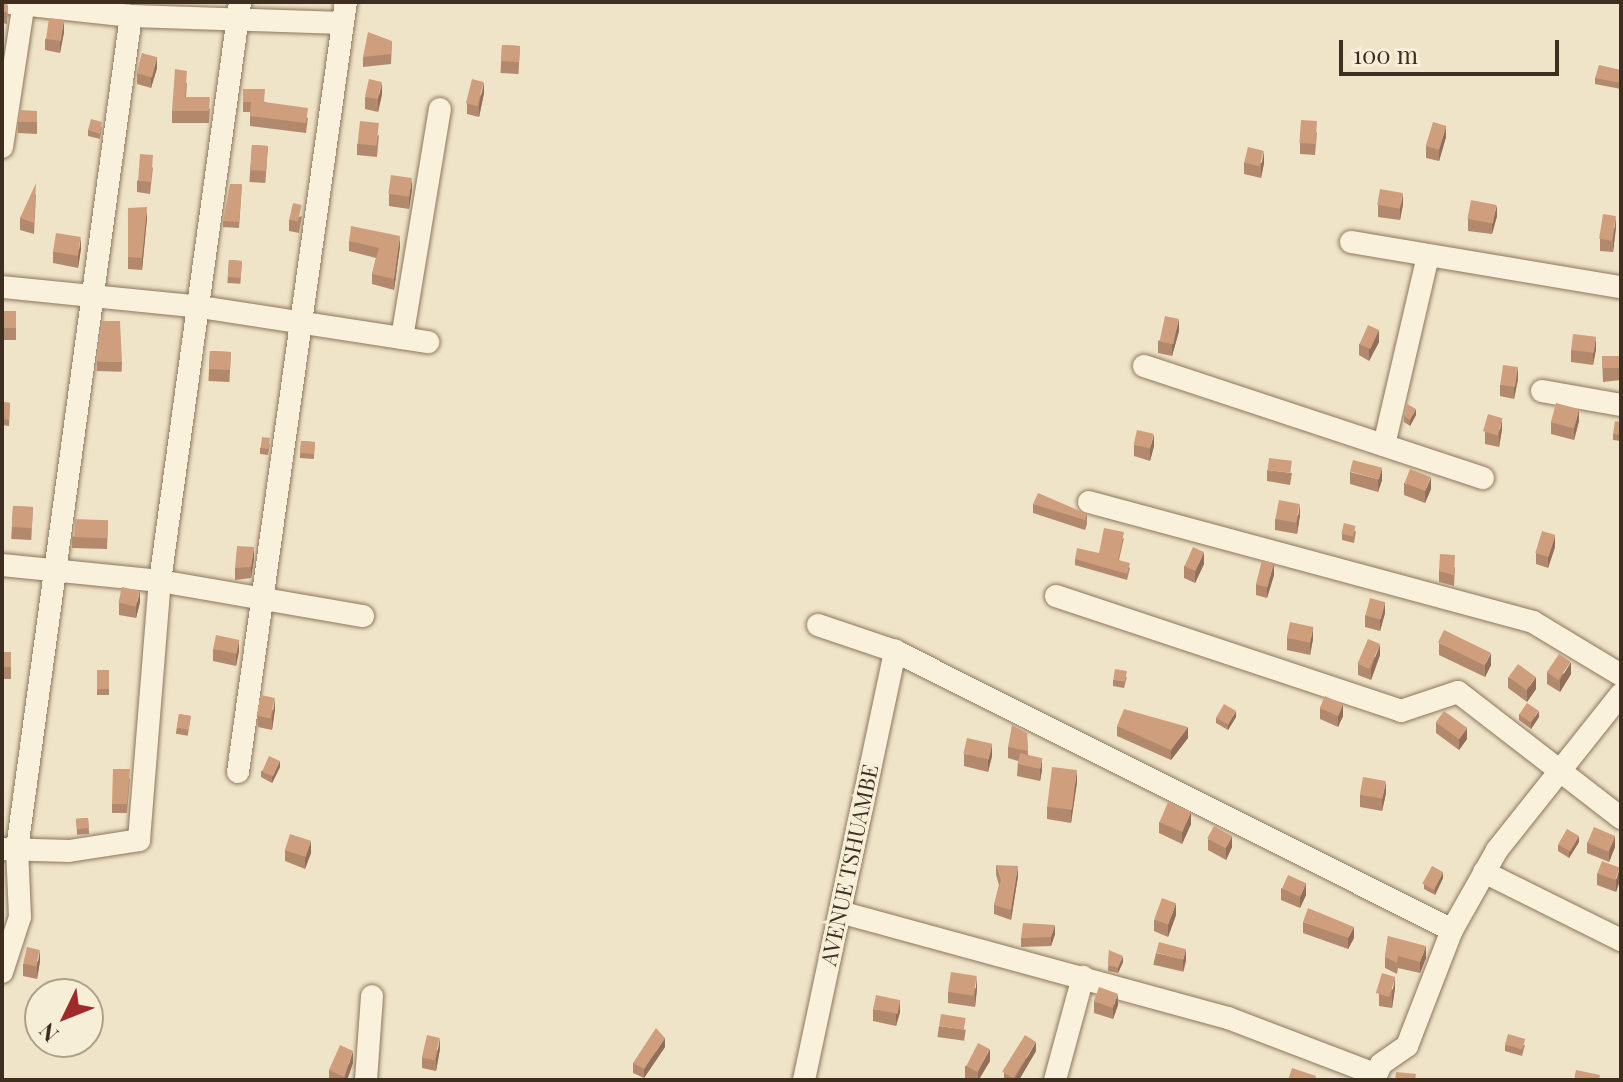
<!DOCTYPE html>
<html>
<head>
<meta charset="utf-8">
<style>
  body { margin:0 }
  #map { position:relative; width:1623px; height:1082px; overflow:hidden; background:#f0e4c8; font-family:"Playfair Display",serif }
  div>[style] { position:absolute }
  .roads { filter:drop-shadow(0 0 2px #8d765c) drop-shadow(0 0 2px #8d765c) }
  .minor>* { height:22px; margin:-11px; padding:0 11px; transform-origin:11px; border-radius:11px; background:#faf1dc }
  .wall>* { inset:0; background:#b2896c; transform-origin:0 0 }
  .shaded-wall>* { inset:0; background:#916f58 }
  .building>* { inset:0; background:#cf9f7d; transform-origin:0 0 }
  span { translate:-50% -50%; white-space:nowrap; text-align:center; line-height:1.15; -webkit-text-stroke:6px #f7eed8; paint-order:stroke }
  .street-label { font-size:22px; color:#3d2e20 }
  .frame { position:absolute; inset:0; border:4px solid #3d2e20; pointer-events:none }
  .north { position:absolute; left:24px; top:978px; width:80px; height:80px; box-sizing:border-box; background:#f7eed8; border:2px solid #ada18e; border-radius:50%; rotate:227deg; font-size:22px; font-weight:700; line-height:32px; text-align:center; color:#3d2e20 }
  .north::after { content:''; display:block; margin:auto; width:28px; height:36px; background:#9e2a2b; clip-path:polygon(50% 0,100% 100%,50% 72%,0 100%) }
  .scale { position:absolute; left:1339px; top:40px; width:220px; height:36px; box-sizing:border-box; border:4px solid #3d2e20; border-top:0; padding-left:10px; font-size:24px; line-height:28px; white-space:nowrap; color:#3d2e20; -webkit-text-stroke:6px #f7eed8; paint-order:stroke }
</style>
</head>
<body>
<div id="map">
  <div class="roads">
    <div class="minor">
      <i style="left:2px;top:2px;width:130px;rotate:6.2deg"></i>
      <i style="left:131px;top:16px;width:212px;rotate:1.9deg"></i>
      <i style="left:2px;top:147px;width:147px;rotate:-81.4deg"></i>
      <i style="left:1351px;top:242px;width:274px;rotate:9.5deg"></i>
      <i style="left:2px;top:287px;width:200px;rotate:5.7deg"></i>
      <i style="left:201px;top:307px;width:230px;rotate:8.8deg"></i>
      <i style="left:402px;top:338px;width:232px;rotate:-80.6deg"></i>
      <i style="left:1144px;top:366px;width:357px;rotate:18.3deg"></i>
      <i style="left:1542px;top:391px;width:80px;rotate:10deg"></i>
      <i style="left:1384px;top:445px;width:194px;rotate:-76.9deg"></i>
      <i style="left:1089px;top:502px;width:460px;rotate:15.1deg"></i>
      <i style="left:1533px;top:622px;width:103px;rotate:31.1deg"></i>
      <i style="left:2px;top:565px;width:159px;rotate:5.8deg"></i>
      <i style="left:160px;top:581px;width:206px;rotate:9.8deg"></i>
      <i style="left:1056px;top:596px;width:364px;rotate:18.4deg"></i>
      <i style="left:1401px;top:711px;width:60px;rotate:-18.4deg"></i>
      <i style="left:1458px;top:692px;width:206px;rotate:37.7deg"></i>
      <i style="left:818px;top:625px;width:81px;rotate:18.7deg"></i>
      <i style="left:895px;top:651px;width:623px;rotate:26.61deg"></i>
      <i style="left:238px;top:772px;width:778px;rotate:-82.02deg"></i>
      <i style="left:2px;top:849px;width:67px;rotate:1.7deg"></i>
      <i style="left:69px;top:851px;width:71px;rotate:-8.9deg"></i>
      <i style="left:139px;top:840px;width:260px;rotate:-85.4deg"></i>
      <i style="left:160px;top:581px;width:585px;rotate:-82.13deg"></i>
      <i style="left:1484px;top:872px;width:153px;rotate:26.4deg"></i>
      <i style="left:840px;top:912px;width:402px;rotate:15.3deg"></i>
      <i style="left:1228px;top:1018px;width:157px;rotate:20.9deg"></i>
      <i style="left:2px;top:972px;width:58px;rotate:-71.9deg"></i>
      <i style="left:20px;top:917px;width:68px;rotate:-92.5deg"></i>
      <i style="left:17px;top:849px;width:841px;rotate:-82.21deg"></i>
      <i style="left:366px;top:1080px;width:84px;rotate:-85.9deg"></i>
      <i style="left:804px;top:1080px;width:439px;rotate:-78deg"></i>
      <i style="left:1055px;top:1080px;width:107px;rotate:-74.8deg"></i>
      <i style="left:1374px;top:1080px;width:17px;rotate:-66deg"></i>
      <i style="left:1381px;top:1064px;width:32px;rotate:-35deg"></i>
      <i style="left:1407px;top:1046px;width:124px;rotate:-68.8deg"></i>
      <i style="left:1452px;top:930px;width:92px;rotate:-60.6deg"></i>
      <i style="left:1497px;top:850px;width:199px;rotate:-51.5deg"></i>
    </div>
  </div>
  <div class="wall">
    <i style="clip-path:polygon(2px 3px,8px 5px,7px 24px,2px 23px)"></i>
    <i style="clip-path:polygon(64px 32px,60px 53px,45px 50px,45px 39px)"></i>
    <i style="clip-path:polygon(392px 41px,391px 64px,363px 67px,363px 57px)"></i>
    <i style="left:502px;top:45px;width:18px;height:28px;rotate:3deg"></i>
    <i style="clip-path:polygon(157px 68px,151px 88px,137px 84px,137px 73px)"></i>
    <i style="clip-path:polygon(1621px 70px,1621px 89px,1595px 84px,1595px 78px)"></i>
    <i style="clip-path:polygon(187px 82px,186px 97px,210px 109px,209px 123px,172px 123px,172px 111px)"></i>
    <i style="clip-path:polygon(243px 89px,265px 102px,308px 118px,306px 133px,250px 126px,250px 112px,243px 112px)"></i>
    <i style="clip-path:polygon(484px 93px,479px 117px,467px 114px,467px 103px)"></i>
    <i style="clip-path:polygon(382px 94px,378px 112px,365px 109px,365px 97px)"></i>
    <i style="clip-path:polygon(37px 111px,37px 134px,18px 133px,18px 122px)"></i>
    <i style="clip-path:polygon(102px 127px,100px 139px,88px 136px,88px 130px)"></i>
    <i style="clip-path:polygon(1317px 132px,1315px 155px,1300px 154px,1300px 143px)"></i>
    <i style="clip-path:polygon(379px 135px,377px 157px,357px 155px,357px 144px)"></i>
    <i style="clip-path:polygon(1446px 137px,1439px 161px,1426px 158px,1426px 146px)"></i>
    <i style="left:252px;top:145px;width:16px;height:37px;rotate:4deg"></i>
    <i style="clip-path:polygon(1244px 162px,1264px 163px,1261px 178px,1244px 174px)"></i>
    <i style="clip-path:polygon(153px 167px,150px 194px,137px 192px,137px 181px)"></i>
    <i style="clip-path:polygon(242px 184px,239px 228px,223px 227px,223px 221px)"></i>
    <i style="clip-path:polygon(412px 189px,409px 209px,389px 206px,389px 194px)"></i>
    <i style="clip-path:polygon(36px 194px,34px 234px,20px 230px,20px 218px)"></i>
    <i style="clip-path:polygon(1403px 204px,1400px 220px,1378px 217px,1378px 205px)"></i>
    <i style="clip-path:polygon(128px 208px,147px 218px,142px 270px,128px 269px)"></i>
    <i style="clip-path:polygon(302px 216px,299px 233px,289px 231px,289px 220px)"></i>
    <i style="clip-path:polygon(1497px 216px,1492px 234px,1468px 231px,1468px 219px)"></i>
    <i style="clip-path:polygon(1616px 227px,1613px 252px,1600px 251px,1600px 239px)"></i>
    <i style="clip-path:polygon(349px 241px,400px 246px,394px 290px,372px 284px,372px 274px,376px 258px,349px 251px)"></i>
    <i style="clip-path:polygon(81px 249px,78px 268px,53px 263px,53px 252px)"></i>
    <i style="left:229px;top:260px;width:13px;height:23px;rotate:4deg"></i>
    <i style="left:2px;top:311px;width:14px;height:29px"></i>
    <i style="clip-path:polygon(1179px 331px,1172px 356px,1158px 353px,1158px 341px)"></i>
    <i style="clip-path:polygon(1379px 342px,1369px 361px,1359px 355px,1359px 344px)"></i>
    <i style="clip-path:polygon(1596px 349px,1593px 365px,1571px 362px,1571px 350px)"></i>
    <i style="left:210px;top:351px;width:21px;height:30px;rotate:3deg"></i>
    <i style="clip-path:polygon(1621px 356px,1621px 380px,1603px 382px,1602px 358px)"></i>
    <i style="left:97px;top:361px;width:25px;height:10px;rotate:2deg"></i>
    <i style="clip-path:polygon(1518px 379px,1514px 399px,1500px 396px,1500px 385px)"></i>
    <i style="clip-path:polygon(2px 402px,10px 403px,9px 426px,2px 425px)"></i>
    <i style="clip-path:polygon(1416px 415px,1410px 426px,1404px 422px,1404px 416px)"></i>
    <i style="clip-path:polygon(1579px 421px,1574px 440px,1551px 434px,1551px 422px)"></i>
    <i style="clip-path:polygon(1621px 422px,1621px 441px,1613px 440px,1613px 434px)"></i>
    <i style="clip-path:polygon(1502px 429px,1499px 447px,1485px 444px,1485px 432px)"></i>
    <i style="left:301px;top:441px;width:14px;height:17px;rotate:4deg"></i>
    <i style="clip-path:polygon(270px 444px,268px 455px,260px 454px,260px 448px)"></i>
    <i style="clip-path:polygon(1134px 445px,1154px 446px,1150px 461px,1134px 456px)"></i>
    <i style="clip-path:polygon(1267px 470px,1292px 473px,1290px 485px,1267px 481px)"></i>
    <i style="clip-path:polygon(1350px 472px,1382px 480px,1378px 492px,1350px 484px)"></i>
    <i style="clip-path:polygon(1404px 483px,1431px 489px,1425px 503px,1404px 495px)"></i>
    <i style="clip-path:polygon(1033px 504px,1087px 514px,1087px 524px,1085px 530px,1033px 513px)"></i>
    <i style="left:13px;top:506px;width:20px;height:33px;rotate:3deg"></i>
    <i style="clip-path:polygon(1300px 515px,1297px 534px,1275px 530px,1275px 519px)"></i>
    <i style="clip-path:polygon(108px 520px,107px 549px,72px 548px,72px 537px)"></i>
    <i style="clip-path:polygon(1356px 531px,1354px 543px,1342px 540px,1342px 534px)"></i>
    <i style="clip-path:polygon(1124px 538px,1119px 560px,1130px 568px,1127px 580px,1075px 565px,1075px 559px,1099px 553px)"></i>
    <i style="clip-path:polygon(1555px 547px,1548px 568px,1536px 564px,1536px 553px)"></i>
    <i style="clip-path:polygon(254px 559px,251px 578px,235px 580px,235px 568px)"></i>
    <i style="clip-path:polygon(1204px 564px,1195px 583px,1184px 578px,1184px 566px)"></i>
    <i style="clip-path:polygon(1455px 567px,1454px 586px,1439px 582px,1439px 571px)"></i>
    <i style="clip-path:polygon(1274px 575px,1267px 598px,1256px 595px,1256px 584px)"></i>
    <i style="clip-path:polygon(140px 602px,136px 618px,119px 615px,119px 603px)"></i>
    <i style="clip-path:polygon(1385px 613px,1380px 631px,1365px 627px,1365px 615px)"></i>
    <i style="clip-path:polygon(1287px 638px,1313px 639px,1310px 655px,1287px 650px)"></i>
    <i style="clip-path:polygon(1439px 643px,1491px 665px,1485px 677px,1439px 655px)"></i>
    <i style="clip-path:polygon(213px 649px,239px 651px,236px 666px,213px 661px)"></i>
    <i style="left:2px;top:652px;width:9px;height:27px"></i>
    <i style="clip-path:polygon(1380px 655px,1371px 680px,1358px 675px,1358px 664px)"></i>
    <i style="left:97px;top:670px;width:12px;height:25px"></i>
    <i style="clip-path:polygon(1547px 672px,1571px 674px,1560px 692px,1547px 684px)"></i>
    <i style="clip-path:polygon(1127px 677px,1124px 688px,1113px 686px,1113px 680px)"></i>
    <i style="clip-path:polygon(1508px 677px,1536px 689px,1527px 702px,1508px 688px)"></i>
    <i style="clip-path:polygon(1320px 708px,1343px 716px,1338px 727px,1320px 719px)"></i>
    <i style="clip-path:polygon(275px 709px,272px 730px,258px 727px,258px 716px)"></i>
    <i style="left:179px;top:714px;width:12px;height:20px;rotate:9deg"></i>
    <i style="clip-path:polygon(1519px 714px,1539px 717px,1531px 729px,1519px 720px)"></i>
    <i style="clip-path:polygon(1236px 717px,1228px 730px,1216px 723px,1216px 718px)"></i>
    <i style="clip-path:polygon(1436px 722px,1467px 739px,1459px 750px,1436px 733px)"></i>
    <i style="clip-path:polygon(1117px 726px,1188px 738px,1171px 760px,1117px 736px)"></i>
    <i style="clip-path:polygon(1027px 733px,1028px 755px,1042px 770px,1040px 781px,1017px 776px,1018px 761px,1008px 758px,1008px 747px)"></i>
    <i style="clip-path:polygon(964px 754px,992px 756px,988px 772px,964px 766px)"></i>
    <i style="clip-path:polygon(280px 767px,272px 783px,261px 777px,261px 771px)"></i>
    <i style="clip-path:polygon(130px 778px,127px 813px,112px 813px,112px 804px)"></i>
    <i style="clip-path:polygon(1077px 782px,1071px 823px,1047px 819px,1047px 807px)"></i>
    <i style="clip-path:polygon(1386px 793px,1382px 811px,1360px 807px,1360px 795px)"></i>
    <i style="left:88px;top:818px;width:16px;height:12px;rotate:86deg"></i>
    <i style="clip-path:polygon(1159px 822px,1191px 824px,1182px 844px,1159px 833px)"></i>
    <i style="clip-path:polygon(1208px 839px,1232px 847px,1226px 860px,1208px 850px)"></i>
    <i style="clip-path:polygon(1579px 842px,1569px 858px,1558px 851px,1558px 845px)"></i>
    <i style="clip-path:polygon(1587px 842px,1615px 847px,1609px 862px,1587px 853px)"></i>
    <i style="clip-path:polygon(285px 850px,311px 853px,305px 869px,285px 861px)"></i>
    <i style="clip-path:polygon(996px 865px,1018px 876px,1011px 920px,994px 914px,994px 905px,999px 885px,996px 875px)"></i>
    <i style="clip-path:polygon(1597px 873px,1620px 880px,1616px 892px,1597px 885px)"></i>
    <i style="clip-path:polygon(1443px 878px,1435px 895px,1424px 889px,1424px 884px)"></i>
    <i style="clip-path:polygon(1281px 888px,1306px 895px,1300px 908px,1281px 900px)"></i>
    <i style="clip-path:polygon(1176px 915px,1168px 937px,1154px 931px,1154px 920px)"></i>
    <i style="clip-path:polygon(1303px 922px,1354px 938px,1348px 949px,1303px 933px)"></i>
    <i style="clip-path:polygon(1055px 934px,1051px 946px,1021px 947px,1021px 938px)"></i>
    <i style="clip-path:polygon(1388px 936px,1426px 958px,1420px 973px,1398px 968px,1397px 974px,1385px 968px,1385px 957px)"></i>
    <i style="clip-path:polygon(1109px 950px,1123px 962px,1118px 973px,1108px 971px)"></i>
    <i style="left:1156px;top:953px;width:31px;height:12px;rotate:13deg"></i>
    <i style="clip-path:polygon(40px 961px,37px 979px,23px 976px,23px 964px)"></i>
    <i style="clip-path:polygon(977px 988px,975px 1007px,948px 1003px,948px 992px)"></i>
    <i style="clip-path:polygon(1395px 988px,1392px 1008px,1379px 1006px,1379px 994px)"></i>
    <i style="clip-path:polygon(1094px 1001px,1118px 1005px,1113px 1019px,1094px 1013px)"></i>
    <i style="clip-path:polygon(873px 1009px,900px 1012px,896px 1026px,873px 1021px)"></i>
    <i style="left:939px;top:1026px;width:27px;height:11px;rotate:8deg"></i>
    <i style="clip-path:polygon(1505px 1045px,1525px 1045px,1522px 1056px,1505px 1051px)"></i>
    <i style="clip-path:polygon(665px 1047px,644px 1078px,633px 1073px,633px 1063px)"></i>
    <i style="clip-path:polygon(440px 1049px,436px 1071px,422px 1068px,422px 1057px)"></i>
    <i style="clip-path:polygon(1036px 1051px,1019px 1080px,1004px 1080px,1004px 1073px)"></i>
    <i style="clip-path:polygon(990px 1061px,979px 1080px,972px 1080px,965px 1078px,965px 1066px)"></i>
    <i style="clip-path:polygon(353px 1063px,347px 1080px,329px 1080px,329px 1070px)"></i>
  </div>
  <div class="shaded-wall">
    <i style="clip-path:polygon(64px 20px,64px 32px,60px 53px,60px 41px)"></i>
    <i style="clip-path:polygon(157px 57px,157px 68px,151px 88px,151px 77px)"></i>
    <i style="clip-path:polygon(382px 82px,382px 94px,378px 112px,378px 100px)"></i>
    <i style="clip-path:polygon(484px 82px,484px 93px,479px 117px,479px 105px)"></i>
    <i style="clip-path:polygon(1446px 126px,1446px 137px,1439px 161px,1439px 150px)"></i>
    <i style="clip-path:polygon(1264px 151px,1264px 163px,1261px 178px,1261px 166px)"></i>
    <i style="clip-path:polygon(412px 178px,412px 189px,409px 209px,409px 197px)"></i>
    <i style="clip-path:polygon(1403px 193px,1403px 204px,1400px 220px,1400px 209px)"></i>
    <i style="clip-path:polygon(1497px 205px,1497px 216px,1492px 234px,1492px 223px)"></i>
    <i style="clip-path:polygon(147px 207px,147px 218px,142px 270px,142px 258px)"></i>
    <i style="clip-path:polygon(1616px 216px,1616px 227px,1613px 252px,1613px 241px)"></i>
    <i style="clip-path:polygon(400px 236px,400px 246px,394px 290px,394px 279px)"></i>
    <i style="clip-path:polygon(81px 237px,81px 249px,78px 268px,78px 257px)"></i>
    <i style="clip-path:polygon(1179px 319px,1179px 331px,1172px 356px,1172px 345px)"></i>
    <i style="clip-path:polygon(1379px 330px,1379px 342px,1369px 361px,1369px 349px)"></i>
    <i style="clip-path:polygon(1596px 337px,1596px 349px,1593px 365px,1593px 354px)"></i>
    <i style="clip-path:polygon(1518px 367px,1518px 379px,1514px 399px,1514px 387px)"></i>
    <i style="clip-path:polygon(1416px 409px,1416px 415px,1410px 426px,1410px 420px)"></i>
    <i style="clip-path:polygon(1579px 409px,1579px 421px,1574px 440px,1574px 428px)"></i>
    <i style="clip-path:polygon(1502px 418px,1502px 429px,1499px 447px,1499px 435px)"></i>
    <i style="clip-path:polygon(1154px 434px,1154px 446px,1150px 461px,1150px 449px)"></i>
    <i style="clip-path:polygon(1382px 468px,1382px 480px,1378px 492px,1378px 481px)"></i>
    <i style="clip-path:polygon(1431px 477px,1431px 489px,1425px 503px,1425px 492px)"></i>
    <i style="clip-path:polygon(1300px 504px,1300px 515px,1297px 534px,1297px 523px)"></i>
    <i style="clip-path:polygon(1555px 535px,1555px 547px,1548px 568px,1548px 557px)"></i>
    <i style="clip-path:polygon(254px 547px,254px 559px,251px 578px,251px 567px)"></i>
    <i style="clip-path:polygon(1204px 552px,1204px 564px,1195px 583px,1195px 572px)"></i>
    <i style="clip-path:polygon(1274px 563px,1274px 575px,1267px 598px,1267px 587px)"></i>
    <i style="clip-path:polygon(140px 591px,140px 602px,136px 618px,136px 607px)"></i>
    <i style="clip-path:polygon(1385px 602px,1385px 613px,1380px 631px,1380px 620px)"></i>
    <i style="clip-path:polygon(1313px 627px,1313px 639px,1310px 655px,1310px 643px)"></i>
    <i style="clip-path:polygon(239px 640px,239px 651px,236px 666px,236px 654px)"></i>
    <i style="clip-path:polygon(1380px 644px,1380px 655px,1371px 680px,1371px 669px)"></i>
    <i style="clip-path:polygon(1491px 653px,1491px 665px,1485px 677px,1485px 665px)"></i>
    <i style="clip-path:polygon(1571px 662px,1571px 674px,1560px 692px,1560px 680px)"></i>
    <i style="clip-path:polygon(1536px 677px,1536px 689px,1527px 702px,1527px 690px)"></i>
    <i style="clip-path:polygon(275px 698px,275px 709px,272px 730px,272px 718px)"></i>
    <i style="clip-path:polygon(1343px 704px,1343px 716px,1338px 727px,1338px 716px)"></i>
    <i style="clip-path:polygon(1236px 711px,1236px 717px,1228px 730px,1228px 725px)"></i>
    <i style="clip-path:polygon(1539px 711px,1539px 717px,1531px 729px,1531px 723px)"></i>
    <i style="clip-path:polygon(1188px 727px,1188px 738px,1171px 760px,1171px 750px)"></i>
    <i style="clip-path:polygon(1467px 728px,1467px 739px,1459px 750px,1459px 739px)"></i>
    <i style="clip-path:polygon(992px 744px,992px 756px,988px 772px,988px 760px)"></i>
    <i style="clip-path:polygon(1042px 758px,1042px 770px,1040px 781px,1040px 770px)"></i>
    <i style="clip-path:polygon(280px 761px,280px 767px,272px 783px,272px 777px)"></i>
    <i style="clip-path:polygon(1077px 770px,1077px 782px,1071px 823px,1071px 811px)"></i>
    <i style="clip-path:polygon(1386px 781px,1386px 793px,1382px 811px,1382px 800px)"></i>
    <i style="clip-path:polygon(1191px 812px,1191px 824px,1182px 844px,1182px 832px)"></i>
    <i style="clip-path:polygon(1232px 836px,1232px 847px,1226px 860px,1226px 848px)"></i>
    <i style="clip-path:polygon(1579px 836px,1579px 842px,1569px 858px,1569px 852px)"></i>
    <i style="clip-path:polygon(1615px 836px,1615px 847px,1609px 862px,1609px 851px)"></i>
    <i style="clip-path:polygon(311px 841px,311px 853px,305px 869px,305px 857px)"></i>
    <i style="clip-path:polygon(1018px 866px,1018px 876px,1011px 920px,1011px 910px)"></i>
    <i style="clip-path:polygon(1620px 868px,1620px 880px,1616px 892px,1616px 880px)"></i>
    <i style="clip-path:polygon(1443px 872px,1443px 878px,1435px 895px,1435px 889px)"></i>
    <i style="clip-path:polygon(1306px 883px,1306px 895px,1300px 908px,1300px 897px)"></i>
    <i style="clip-path:polygon(1176px 903px,1176px 915px,1168px 937px,1168px 925px)"></i>
    <i style="clip-path:polygon(1055px 925px,1055px 934px,1051px 946px,1051px 937px)"></i>
    <i style="clip-path:polygon(1354px 927px,1354px 938px,1348px 949px,1348px 938px)"></i>
    <i style="clip-path:polygon(1426px 946px,1426px 958px,1420px 973px,1420px 962px)"></i>
    <i style="clip-path:polygon(1186px 949px,1186px 960px,1183px 971px,1183px 960px)"></i>
    <i style="clip-path:polygon(40px 950px,40px 961px,37px 979px,37px 967px)"></i>
    <i style="clip-path:polygon(1123px 956px,1123px 962px,1118px 973px,1118px 968px)"></i>
    <i style="clip-path:polygon(977px 976px,977px 988px,975px 1007px,975px 996px)"></i>
    <i style="clip-path:polygon(1395px 977px,1395px 988px,1392px 1008px,1392px 996px)"></i>
    <i style="clip-path:polygon(1118px 994px,1118px 1005px,1113px 1019px,1113px 1008px)"></i>
    <i style="clip-path:polygon(900px 1000px,900px 1012px,896px 1026px,896px 1015px)"></i>
    <i style="clip-path:polygon(440px 1038px,440px 1049px,436px 1071px,436px 1060px)"></i>
    <i style="clip-path:polygon(665px 1038px,665px 1047px,644px 1078px,644px 1069px)"></i>
    <i style="clip-path:polygon(1036px 1042px,1036px 1051px,1019px 1080px,1014px 1080px)"></i>
    <i style="clip-path:polygon(990px 1049px,990px 1061px,978px 1080px,978px 1071px)"></i>
    <i style="clip-path:polygon(353px 1051px,353px 1063px,347px 1080px,344px 1080px)"></i>
  </div>
  <div class="building">
    <i style="clip-path:polygon(2px 3px,8px 5px,7px 12px,2px 12px)"></i>
    <i style="left:49px;top:18px;width:15px;height:21px;rotate:8deg"></i>
    <i style="clip-path:polygon(368px 32px,392px 41px,391px 54px,363px 57px)"></i>
    <i style="left:502px;top:45px;width:18px;height:16px;rotate:3deg"></i>
    <i style="left:142px;top:53px;width:16px;height:21px;rotate:15deg"></i>
    <i style="clip-path:polygon(1599px 65px,1621px 70px,1621px 83px,1595px 78px)"></i>
    <i style="clip-path:polygon(175px 69px,187px 71px,185px 97px,210px 97px,209px 111px,172px 111px)"></i>
    <i style="left:369px;top:79px;width:13px;height:18px;rotate:13deg"></i>
    <i style="left:472px;top:79px;width:12px;height:25px;rotate:14deg"></i>
    <i style="clip-path:polygon(243px 89px,265px 89px,264px 102px,308px 108px,306px 123px,250px 116px,251px 102px,243px 102px)"></i>
    <i style="clip-path:polygon(20px 110px,37px 111px,37px 122px,18px 122px)"></i>
    <i style="clip-path:polygon(91px 119px,102px 122px,100px 134px,88px 130px)"></i>
    <i style="left:1301px;top:120px;width:16px;height:23px;rotate:4deg"></i>
    <i style="left:360px;top:121px;width:19px;height:23px;rotate:6deg"></i>
    <i style="left:1433px;top:122px;width:14px;height:25px;rotate:17deg"></i>
    <i style="left:252px;top:145px;width:16px;height:25px;rotate:4deg"></i>
    <i style="left:1248px;top:147px;width:16px;height:16px;rotate:14deg"></i>
    <i style="left:140px;top:154px;width:13px;height:27px;rotate:4deg"></i>
    <i style="left:391px;top:175px;width:21px;height:19px;rotate:8deg"></i>
    <i style="clip-path:polygon(36px 183px,34px 223px,20px 218px)"></i>
    <i style="clip-path:polygon(230px 184px,242px 184px,239px 222px,223px 221px)"></i>
    <i style="left:1380px;top:189px;width:23px;height:16px;rotate:10deg"></i>
    <i style="left:1471px;top:200px;width:26px;height:19px;rotate:11deg"></i>
    <i style="left:293px;top:203px;width:9px;height:17px;rotate:13deg"></i>
    <i style="clip-path:polygon(147px 207px,142px 258px,128px 257px,128px 208px)"></i>
    <i style="left:1603px;top:214px;width:13px;height:25px;rotate:9deg"></i>
    <i style="clip-path:polygon(351px 226px,400px 236px,394px 279px,372px 274px,379px 248px,349px 241px)"></i>
    <i style="left:56px;top:233px;width:25px;height:19px;rotate:9deg"></i>
    <i style="left:229px;top:260px;width:13px;height:17px;rotate:4deg"></i>
    <i style="left:2px;top:311px;width:14px;height:17px"></i>
    <i style="left:1165px;top:316px;width:14px;height:26px;rotate:12deg"></i>
    <i style="clip-path:polygon(102px 321px,120px 321px,122px 362px,97px 361px)"></i>
    <i style="left:1368px;top:325px;width:12px;height:21px;rotate:24deg"></i>
    <i style="left:1573px;top:334px;width:23px;height:16px;rotate:7deg"></i>
    <i style="left:210px;top:351px;width:21px;height:18px;rotate:3deg"></i>
    <i style="left:1621px;top:356px;width:12px;height:19px;rotate:90deg"></i>
    <i style="left:1503px;top:365px;width:15px;height:20px;rotate:8deg"></i>
    <i style="clip-path:polygon(2px 402px,10px 403px,9px 420px,2px 419px)"></i>
    <i style="left:1556px;top:403px;width:24px;height:20px;rotate:15deg"></i>
    <i style="clip-path:polygon(1407px 404px,1416px 409px,1410px 420px,1404px 416px)"></i>
    <i style="left:1488px;top:414px;width:15px;height:18px;rotate:16deg"></i>
    <i style="clip-path:polygon(1615px 421px,1621px 422px,1621px 435px,1613px 434px)"></i>
    <i style="left:1137px;top:430px;width:17px;height:15px;rotate:13deg"></i>
    <i style="left:262px;top:437px;width:8px;height:11px;rotate:7deg"></i>
    <i style="left:301px;top:441px;width:14px;height:12px;rotate:4deg"></i>
    <i style="left:1269px;top:458px;width:23px;height:12px;rotate:7deg"></i>
    <i style="left:1353px;top:460px;width:30px;height:12px;rotate:15deg"></i>
    <i style="left:1410px;top:469px;width:22px;height:15px;rotate:21deg"></i>
    <i style="clip-path:polygon(1038px 493px,1087px 514px,1085px 520px,1033px 504px)"></i>
    <i style="left:1279px;top:500px;width:21px;height:19px;rotate:11deg"></i>
    <i style="left:13px;top:506px;width:20px;height:21px;rotate:3deg"></i>
    <i style="left:75px;top:519px;width:33px;height:18px;rotate:2deg"></i>
    <i style="left:1344px;top:523px;width:12px;height:11px;rotate:14deg"></i>
    <i style="clip-path:polygon(1104px 528px,1124px 532px,1118px 560px,1130px 563px,1127px 574px,1075px 559px,1077px 548px,1099px 553px)"></i>
    <i style="left:1542px;top:531px;width:14px;height:23px;rotate:17deg"></i>
    <i style="clip-path:polygon(237px 546px,254px 547px,251px 567px,235px 568px)"></i>
    <i style="left:1193px;top:547px;width:12px;height:21px;rotate:24deg"></i>
    <i style="clip-path:polygon(1440px 554px,1455px 555px,1454px 575px,1439px 571px)"></i>
    <i style="left:1262px;top:560px;width:12px;height:25px;rotate:14deg"></i>
    <i style="left:122px;top:587px;width:18px;height:16px;rotate:13deg"></i>
    <i style="left:1370px;top:598px;width:16px;height:18px;rotate:15deg"></i>
    <i style="left:1290px;top:622px;width:24px;height:16px;rotate:12deg"></i>
    <i style="left:1444px;top:630px;width:52px;height:14px;rotate:26deg"></i>
    <i style="left:216px;top:635px;width:24px;height:14px;rotate:12deg"></i>
    <i style="left:1368px;top:639px;width:13px;height:27px;rotate:23deg"></i>
    <i style="left:2px;top:652px;width:9px;height:15px"></i>
    <i style="left:1559px;top:654px;width:14px;height:22px;rotate:34deg"></i>
    <i style="left:1518px;top:664px;width:22px;height:16px;rotate:36deg"></i>
    <i style="left:1115px;top:669px;width:12px;height:11px;rotate:9deg"></i>
    <i style="left:97px;top:670px;width:12px;height:19px"></i>
    <i style="left:261px;top:695px;width:14px;height:21px;rotate:12deg"></i>
    <i style="left:1325px;top:696px;width:20px;height:13px;rotate:24deg"></i>
    <i style="left:1527px;top:703px;width:14px;height:14px;rotate:34deg"></i>
    <i style="left:1224px;top:704px;width:14px;height:16px;rotate:30deg"></i>
    <i style="clip-path:polygon(1124px 709px,1188px 727px,1171px 750px,1117px 726px)"></i>
    <i style="left:1444px;top:711px;width:29px;height:14px;rotate:36deg"></i>
    <i style="left:179px;top:714px;width:12px;height:14px;rotate:9deg"></i>
    <i style="clip-path:polygon(1012px 725px,1027px 733px,1028px 751px,1008px 747px)"></i>
    <i style="left:967px;top:738px;width:26px;height:16px;rotate:13deg"></i>
    <i style="left:1020px;top:753px;width:23px;height:11px;rotate:13deg"></i>
    <i style="left:269px;top:756px;width:12px;height:17px;rotate:24deg"></i>
    <i style="left:1052px;top:767px;width:25px;height:40px;rotate:7deg"></i>
    <i style="clip-path:polygon(113px 769px,130px 769px,127px 804px,112px 804px)"></i>
    <i style="left:1363px;top:777px;width:23px;height:18px;rotate:10deg"></i>
    <i style="left:1168px;top:802px;width:25px;height:22px;rotate:23deg"></i>
    <i style="left:88px;top:818px;width:10px;height:12px;rotate:84deg"></i>
    <i style="left:1214px;top:826px;width:21px;height:14px;rotate:29deg"></i>
    <i style="left:1594px;top:827px;width:23px;height:17px;rotate:23deg"></i>
    <i style="left:1567px;top:829px;width:14px;height:18px;rotate:30deg"></i>
    <i style="left:290px;top:834px;width:22px;height:17px;rotate:18deg"></i>
    <i style="left:1602px;top:861px;width:19px;height:13px;rotate:21deg"></i>
    <i style="clip-path:polygon(996px 865px,1018px 866px,1011px 910px,994px 905px,1001px 880px)"></i>
    <i style="left:1432px;top:866px;width:13px;height:20px;rotate:29deg"></i>
    <i style="left:1288px;top:875px;width:20px;height:15px;rotate:24deg"></i>
    <i style="left:1162px;top:898px;width:15px;height:23px;rotate:20deg"></i>
    <i style="clip-path:polygon(1308px 908px,1354px 927px,1348px 938px,1303px 922px)"></i>
    <i style="clip-path:polygon(1023px 923px,1055px 925px,1051px 937px,1021px 938px)"></i>
    <i style="clip-path:polygon(1388px 936px,1426px 946px,1420px 962px,1398px 956px,1397px 963px,1385px 957px)"></i>
    <i style="left:1159px;top:942px;width:28px;height:11px;rotate:15deg"></i>
    <i style="left:27px;top:947px;width:13px;height:17px;rotate:13deg"></i>
    <i style="clip-path:polygon(1109px 950px,1123px 956px,1118px 968px,1108px 965px)"></i>
    <i style="left:951px;top:972px;width:26px;height:20px;rotate:9deg"></i>
    <i style="left:1382px;top:973px;width:14px;height:21px;rotate:17deg"></i>
    <i style="left:1099px;top:987px;width:20px;height:15px;rotate:20deg"></i>
    <i style="left:876px;top:995px;width:25px;height:14px;rotate:12deg"></i>
    <i style="left:941px;top:1014px;width:25px;height:12px;rotate:9deg"></i>
    <i style="clip-path:polygon(656px 1028px,665px 1038px,644px 1069px,633px 1063px)"></i>
    <i style="left:1508px;top:1034px;width:18px;height:11px;rotate:16deg"></i>
    <i style="left:427px;top:1035px;width:13px;height:23px;rotate:13deg"></i>
    <i style="left:1025px;top:1035px;width:13px;height:43px;rotate:32deg"></i>
    <i style="left:978px;top:1043px;width:13px;height:26px;rotate:27deg"></i>
    <i style="clip-path:polygon(340px 1045px,353px 1051px,344px 1077px,329px 1070px)"></i>
    <i style="clip-path:polygon(1292px 1068px,1316px 1076px,1315px 1080px,1288px 1080px)"></i>
    <i style="clip-path:polygon(1576px 1070px,1600px 1075px,1599px 1080px,1574px 1080px)"></i>
    <i style="clip-path:polygon(1396px 1072px,1416px 1074px,1415px 1080px,1395px 1080px)"></i>
  </div>
  <div class="street-label">
    <span style="left:849px;top:865px;rotate:-78deg">AVENUE TSHUAMBE</span>
  </div>
  <div class="frame"></div>
  <div class="north">N</div>
  <div class="scale">100 m</div>
</div>
</body>
</html>
